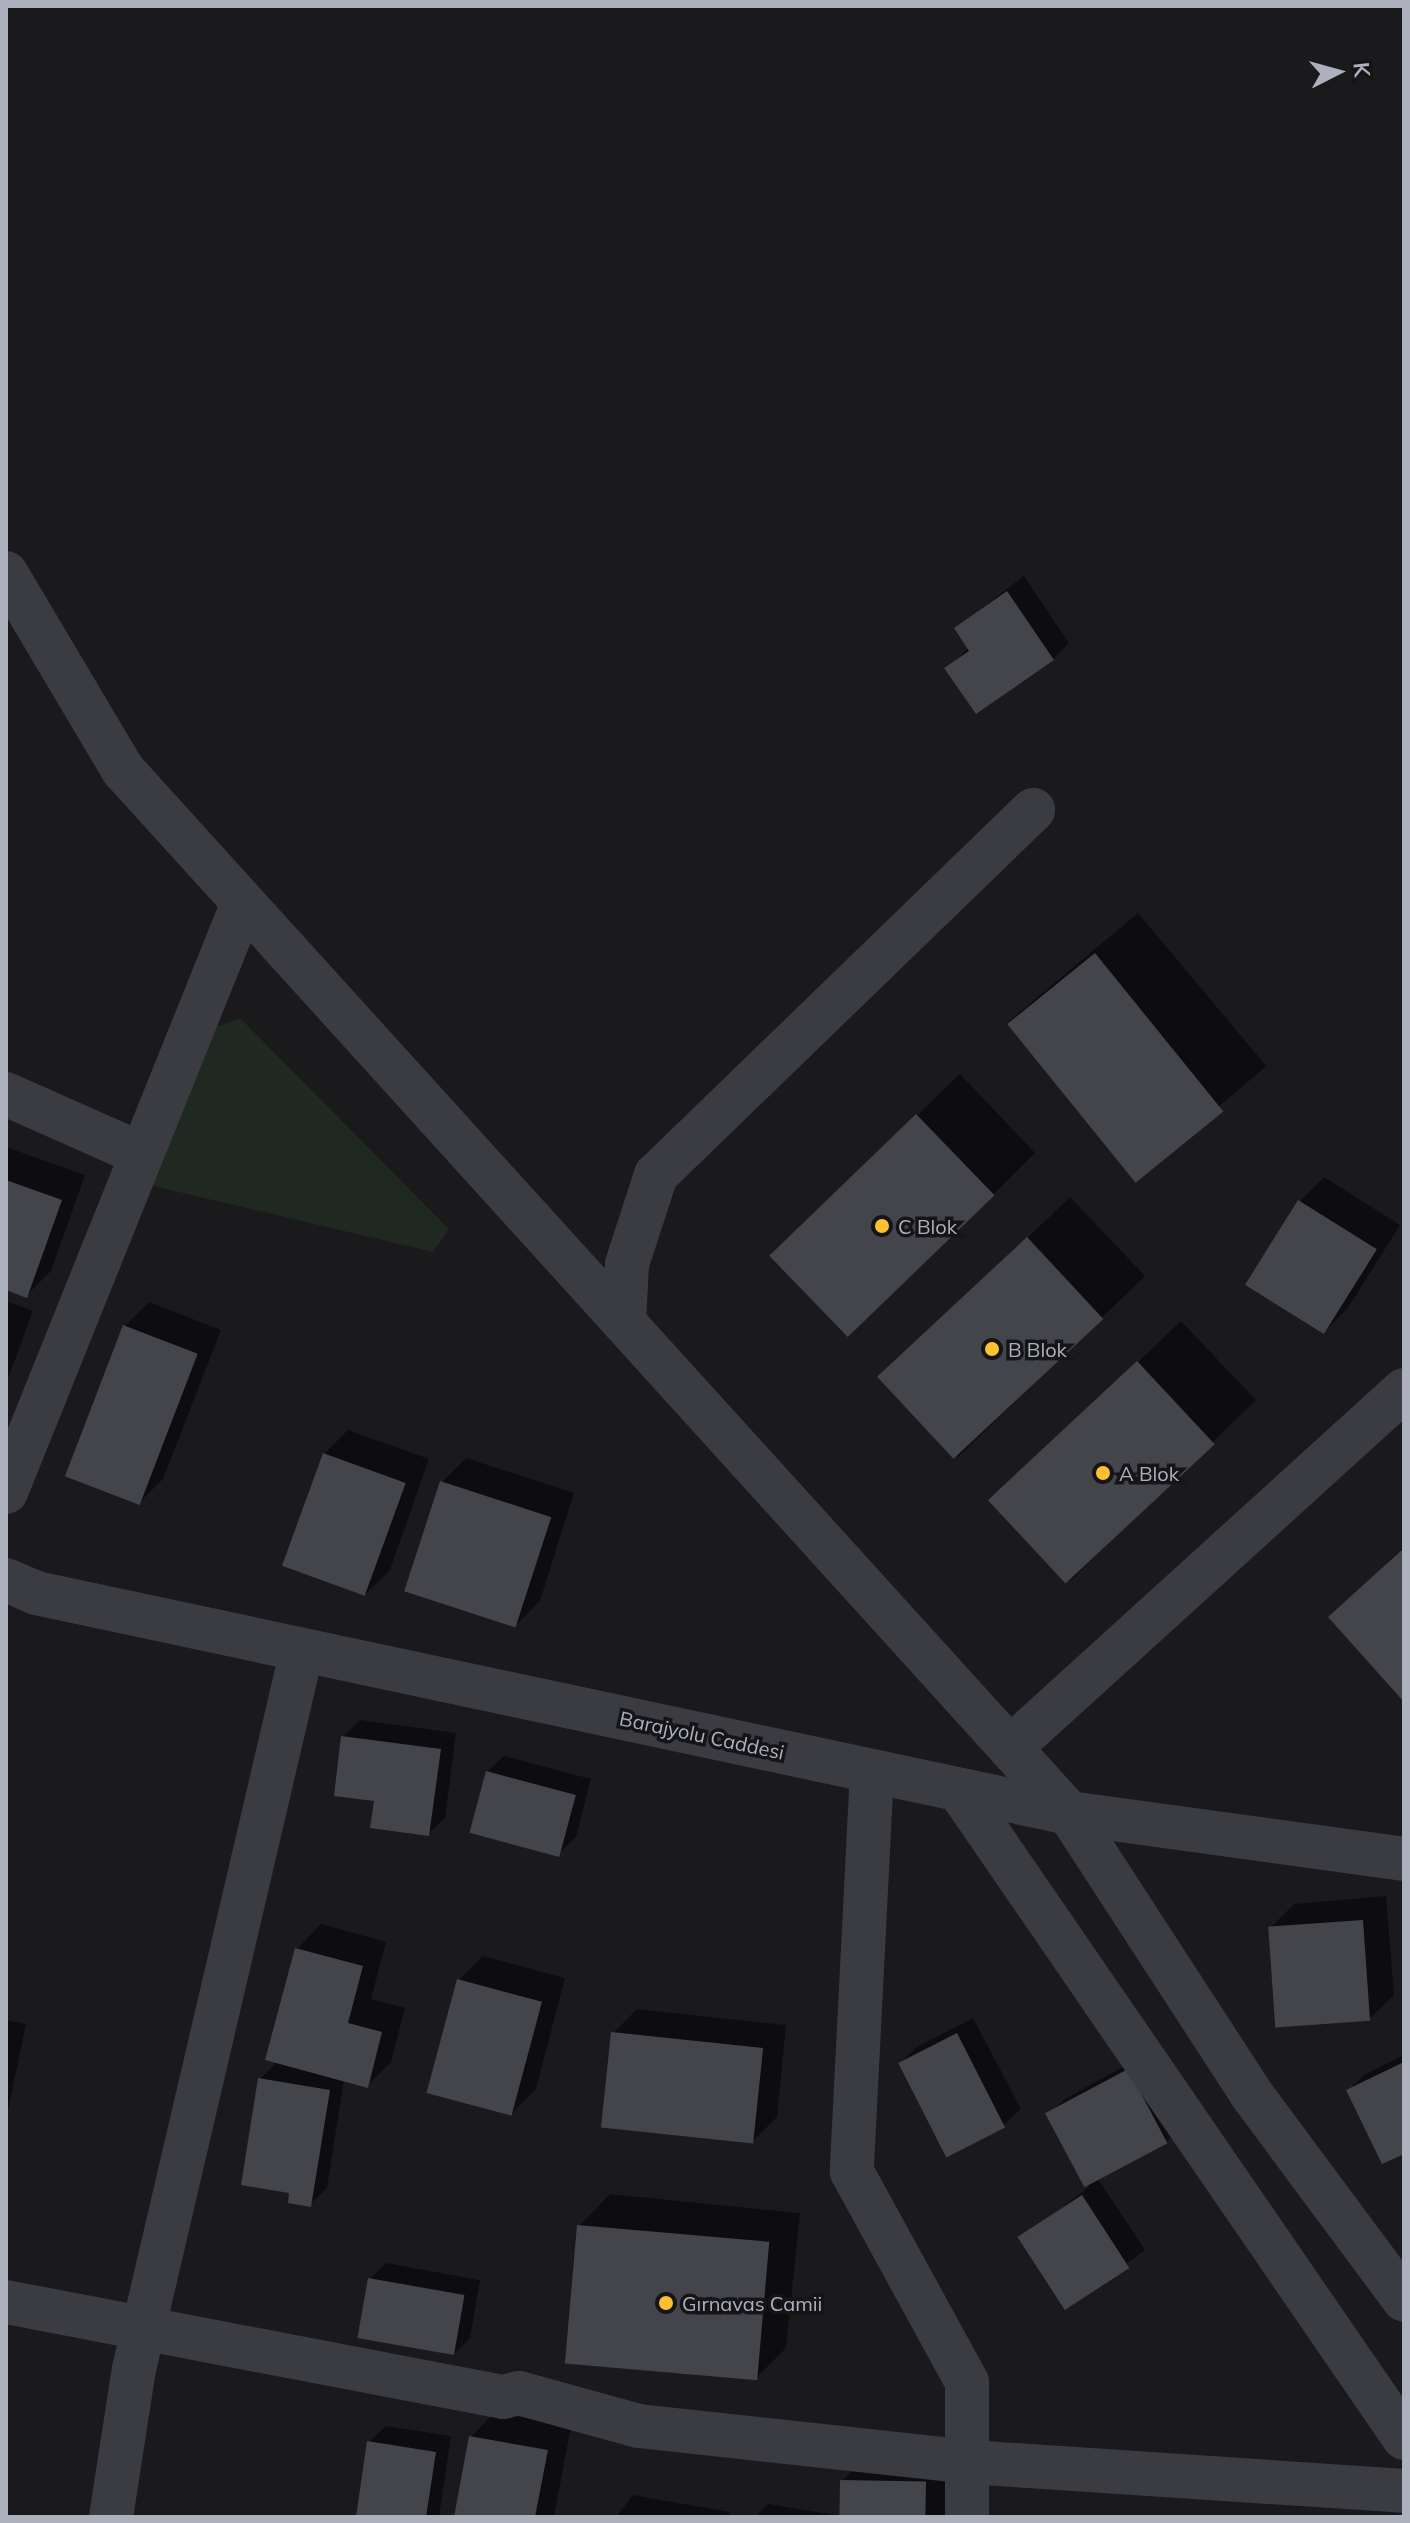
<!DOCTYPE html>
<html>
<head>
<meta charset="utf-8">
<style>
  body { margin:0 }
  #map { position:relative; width:1410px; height:2523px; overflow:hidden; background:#1a1a1d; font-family:Mulish,sans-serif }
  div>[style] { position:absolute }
  .green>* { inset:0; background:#1f2821 }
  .shadow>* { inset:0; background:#0007; transform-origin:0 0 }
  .building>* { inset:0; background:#44454a; transform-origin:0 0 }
  .minor>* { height:44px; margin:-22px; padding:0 22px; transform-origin:22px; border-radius:22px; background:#3b3c42 }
  .dots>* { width:22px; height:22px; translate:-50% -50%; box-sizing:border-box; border:4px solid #151518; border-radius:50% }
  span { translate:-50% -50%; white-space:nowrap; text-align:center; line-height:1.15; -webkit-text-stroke:7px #151518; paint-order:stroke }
  .poi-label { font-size:20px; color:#acb1bd }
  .left { translate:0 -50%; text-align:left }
  .street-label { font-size:20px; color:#acb1bd }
  .frame { position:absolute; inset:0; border:8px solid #acb1bd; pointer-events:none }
  .north { position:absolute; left:1298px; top:32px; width:80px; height:80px; -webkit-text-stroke:6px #151518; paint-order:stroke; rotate:84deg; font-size:22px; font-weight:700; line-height:32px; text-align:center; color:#acb1bd }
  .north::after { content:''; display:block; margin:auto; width:28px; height:36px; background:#acb1bd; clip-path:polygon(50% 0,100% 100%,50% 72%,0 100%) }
</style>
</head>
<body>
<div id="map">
  <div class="green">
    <i style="clip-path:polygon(240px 1018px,449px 1229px,433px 1252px,149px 1185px,213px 1028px)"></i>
  </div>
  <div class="shadow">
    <i style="clip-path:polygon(1024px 576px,1069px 643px,1053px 659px,947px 668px,969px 648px,956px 628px)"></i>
    <i style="left:1138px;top:913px;width:200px;height:169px;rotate:50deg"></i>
    <i style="clip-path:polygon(960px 1074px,1035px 1153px,993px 1195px,814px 1214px)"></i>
    <i style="clip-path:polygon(6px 1147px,85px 1175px,51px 1271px,26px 1296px,6px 1288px)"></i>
    <i style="clip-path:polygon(1324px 1177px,1400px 1225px,1348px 1308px,1324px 1332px,1248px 1284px,1300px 1201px)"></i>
    <i style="clip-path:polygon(1070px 1197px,1145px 1276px,958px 1457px,924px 1337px)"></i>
    <i style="clip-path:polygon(6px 1301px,33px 1311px,6px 1384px)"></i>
    <i style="clip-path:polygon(149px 1302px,221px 1330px,163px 1479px,139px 1503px,125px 1326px)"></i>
    <i style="clip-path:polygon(1181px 1321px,1256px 1400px,1069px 1582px,1035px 1460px)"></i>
    <i style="clip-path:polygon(348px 1430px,429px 1459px,390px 1570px,366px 1594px,324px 1454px)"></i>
    <i style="clip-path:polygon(466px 1458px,574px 1493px,540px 1601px,516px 1625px,442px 1482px)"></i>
    <i style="clip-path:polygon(1404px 1547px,1404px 1699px,1331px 1617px)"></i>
    <i style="clip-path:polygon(360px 1720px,456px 1733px,445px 1818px,428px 1834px,376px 1799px,343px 1737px)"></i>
    <i style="clip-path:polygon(504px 1756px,591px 1779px,576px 1837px,559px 1853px,487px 1772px)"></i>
    <i style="clip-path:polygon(1386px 1896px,1394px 1995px,1369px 2019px,1270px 1928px,1294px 1904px)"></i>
    <i style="clip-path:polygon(321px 1924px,386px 1942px,371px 1999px,405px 2008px,391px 2062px,367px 2086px,344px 2080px,327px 2188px,310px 2204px,291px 2192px,260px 2079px,278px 2061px,297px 1949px)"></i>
    <i style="clip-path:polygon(483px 1956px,565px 1978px,536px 2089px,512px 2113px,459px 1980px)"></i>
    <i style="clip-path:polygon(637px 2009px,786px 2025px,777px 2117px,753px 2141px,613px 2033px)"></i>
    <i style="clip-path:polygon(973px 2018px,1021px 2109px,1004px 2125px,948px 2155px,900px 2063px,917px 2047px)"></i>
    <i style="clip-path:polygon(6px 2020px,26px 2024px,6px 2120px)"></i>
    <i style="clip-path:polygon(1144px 2055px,1183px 2125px,1167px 2141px,1098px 2179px,1145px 2250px,1066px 2309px,1020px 2239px,1089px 2187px,1048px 2115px,1065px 2099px)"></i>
    <i style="clip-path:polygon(1404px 2055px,1404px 2152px,1348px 2091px,1365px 2074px)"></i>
    <i style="clip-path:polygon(610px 2194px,800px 2213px,786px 2348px,755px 2379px,579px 2226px)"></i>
    <i style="clip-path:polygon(386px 2263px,480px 2280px,470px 2338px,454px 2354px,370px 2279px)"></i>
    <i style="clip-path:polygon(495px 2412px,571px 2426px,554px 2517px,456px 2517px,471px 2437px)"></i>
    <i style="clip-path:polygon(386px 2426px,451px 2436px,439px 2517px,358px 2517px,369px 2442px)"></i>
    <i style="clip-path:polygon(866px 2456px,950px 2459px,947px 2517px,755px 2517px,768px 2504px,841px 2516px,842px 2481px)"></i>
    <i style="clip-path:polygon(633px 2495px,730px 2512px,729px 2517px,616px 2517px)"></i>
  </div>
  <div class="building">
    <i style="clip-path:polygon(1007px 591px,1054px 660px,976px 714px,944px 668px,969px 651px,954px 628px)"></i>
    <i style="left:1095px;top:953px;width:204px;height:113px;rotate:51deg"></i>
    <i style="left:916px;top:1114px;width:113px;height:204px;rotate:46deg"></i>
    <i style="clip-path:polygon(6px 1180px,62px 1200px,27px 1298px,6px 1290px)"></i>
    <i style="left:1298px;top:1200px;width:93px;height:100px;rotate:32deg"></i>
    <i style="left:1027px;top:1237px;width:112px;height:205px;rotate:47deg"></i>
    <i style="left:123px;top:1325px;width:80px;height:162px;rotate:21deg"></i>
    <i style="left:1137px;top:1361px;width:114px;height:204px;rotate:47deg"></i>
    <i style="left:323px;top:1453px;width:88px;height:120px;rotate:20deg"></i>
    <i style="left:440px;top:1481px;width:117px;height:116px;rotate:18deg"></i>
    <i style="clip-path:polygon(1404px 1548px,1404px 1702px,1328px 1617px)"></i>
    <i style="clip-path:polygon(341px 1736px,441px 1749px,429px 1836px,370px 1828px,374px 1801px,334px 1796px)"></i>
    <i style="left:486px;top:1771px;width:93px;height:64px;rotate:15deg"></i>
    <i style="left:1363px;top:1920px;width:101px;height:95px;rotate:86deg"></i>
    <i style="clip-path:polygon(295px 1948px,363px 1966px,348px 2023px,382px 2032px,368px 2088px,265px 2060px)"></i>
    <i style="left:457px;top:1979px;width:88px;height:118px;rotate:15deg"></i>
    <i style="left:611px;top:2032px;width:153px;height:96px;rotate:6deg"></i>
    <i style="left:957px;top:2033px;width:106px;height:66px;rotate:63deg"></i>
    <i style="clip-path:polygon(1404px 2062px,1404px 2154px,1382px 2164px,1346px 2090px)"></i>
    <i style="left:1128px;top:2069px;width:84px;height:94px;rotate:62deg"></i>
    <i style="clip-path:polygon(258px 2078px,330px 2090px,311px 2207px,288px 2203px,289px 2193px,241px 2185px)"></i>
    <i style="left:1082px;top:2195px;width:87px;height:77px;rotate:57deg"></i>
    <i style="left:577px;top:2225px;width:193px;height:139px;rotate:5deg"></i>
    <i style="left:368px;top:2278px;width:98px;height:61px;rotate:10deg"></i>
    <i style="clip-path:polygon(469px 2436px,548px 2450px,535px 2517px,454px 2517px)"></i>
    <i style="clip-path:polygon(367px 2441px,436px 2452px,426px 2517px,356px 2517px)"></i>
    <i style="left:840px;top:2480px;width:86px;height:37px;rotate:1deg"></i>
  </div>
  <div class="minor">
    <i style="left:6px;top:573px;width:229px;rotate:59.3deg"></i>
    <i style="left:123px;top:770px;width:1408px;rotate:47.79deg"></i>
    <i style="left:1069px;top:1813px;width:336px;rotate:57deg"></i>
    <i style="left:1252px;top:2095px;width:255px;rotate:53.4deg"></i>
    <i style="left:6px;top:1094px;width:148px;rotate:24deg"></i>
    <i style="left:624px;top:1322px;width:58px;rotate:-87deg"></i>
    <i style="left:627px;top:1264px;width:94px;rotate:-72deg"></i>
    <i style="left:656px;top:1175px;width:525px;rotate:-44.07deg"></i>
    <i style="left:6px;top:1492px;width:635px;rotate:-68.08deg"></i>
    <i style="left:6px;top:1580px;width:33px;rotate:23deg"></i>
    <i style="left:36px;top:1593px;width:1056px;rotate:12.02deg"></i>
    <i style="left:1069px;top:1813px;width:338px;rotate:7.8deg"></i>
    <i style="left:1010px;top:1748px;width:532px;rotate:-42.26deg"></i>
    <i style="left:872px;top:1771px;width:401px;rotate:92.9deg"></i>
    <i style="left:852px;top:2172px;width:239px;rotate:61.3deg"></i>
    <i style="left:967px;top:2382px;width:135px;rotate:90deg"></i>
    <i style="left:959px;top:1790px;width:786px;rotate:55.52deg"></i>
    <i style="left:6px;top:2302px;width:506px;rotate:10.82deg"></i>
    <i style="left:503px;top:2397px;width:16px;rotate:-14deg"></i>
    <i style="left:519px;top:2393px;width:124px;rotate:15.4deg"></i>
    <i style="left:639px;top:2426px;width:332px;rotate:6.2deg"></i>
    <i style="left:969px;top:2462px;width:436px;rotate:3.8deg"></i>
    <i style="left:111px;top:2517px;width:150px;rotate:-81.2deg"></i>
    <i style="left:134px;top:2369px;width:738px;rotate:-76.85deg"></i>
  </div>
  <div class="dots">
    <i style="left:882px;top:1226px;background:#fec030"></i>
    <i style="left:992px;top:1349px;background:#fec030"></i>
    <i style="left:1103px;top:1473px;background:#fec030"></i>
    <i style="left:666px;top:2303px;background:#fec030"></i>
  </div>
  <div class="poi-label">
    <span class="left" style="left:898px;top:1226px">C Blok</span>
    <span class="left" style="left:1008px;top:1349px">B Blok</span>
    <span class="left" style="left:1119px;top:1473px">A Blok</span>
    <span class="left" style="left:682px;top:2303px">Gırnavas Camii</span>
  </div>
  <div class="street-label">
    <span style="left:702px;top:1735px;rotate:12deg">Barajyolu Caddesi</span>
  </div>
  <div class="frame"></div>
  <div class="north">K</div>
</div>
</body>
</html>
